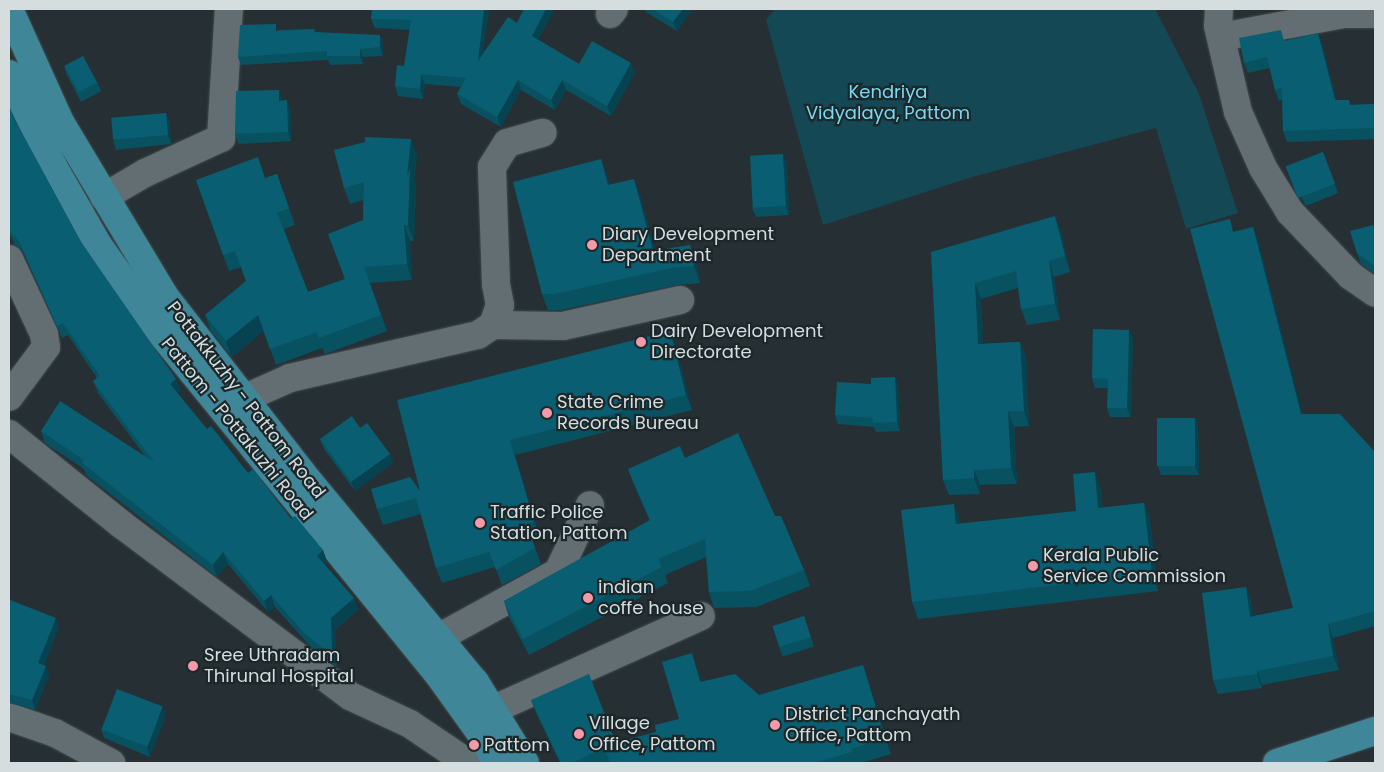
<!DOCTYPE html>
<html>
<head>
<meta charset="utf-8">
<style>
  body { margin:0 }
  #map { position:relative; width:1384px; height:772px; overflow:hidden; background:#263034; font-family:Poppins,sans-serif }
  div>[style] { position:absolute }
  .green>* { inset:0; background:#144855 }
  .roads { filter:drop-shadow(0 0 1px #424b4e) drop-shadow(0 0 1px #424b4e) }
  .minor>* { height:28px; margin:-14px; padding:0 14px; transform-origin:14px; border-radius:14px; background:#626e72 }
  .major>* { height:28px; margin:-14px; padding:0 14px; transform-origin:14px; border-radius:14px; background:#3e8698 }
  .wall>* { inset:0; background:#085161; transform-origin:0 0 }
  .shaded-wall>* { inset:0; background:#06424f }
  .building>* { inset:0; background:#095e71; transform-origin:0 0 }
  .dots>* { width:14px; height:14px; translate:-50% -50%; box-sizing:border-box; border:2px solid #1c272a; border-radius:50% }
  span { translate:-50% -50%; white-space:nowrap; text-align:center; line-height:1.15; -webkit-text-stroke:4.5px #1c272a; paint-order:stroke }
  .park-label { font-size:18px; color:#7bd8f2 }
  .poi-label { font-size:18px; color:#d6dddf }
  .left { translate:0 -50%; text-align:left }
  .street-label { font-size:18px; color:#d6dddf }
  .frame { position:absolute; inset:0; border:10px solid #d6dddf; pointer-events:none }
</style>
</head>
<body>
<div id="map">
  <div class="green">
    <i style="clip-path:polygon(775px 9px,1155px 9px,1199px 94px,1238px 213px,1186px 229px,1156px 128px,972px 177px,823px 225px,766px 20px)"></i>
  </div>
  <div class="roads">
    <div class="minor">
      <i style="left:1219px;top:9px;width:17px;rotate:93deg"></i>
      <i style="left:1218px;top:26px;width:88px;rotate:76.9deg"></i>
      <i style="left:1238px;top:112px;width:61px;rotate:65.9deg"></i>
      <i style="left:1263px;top:168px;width:52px;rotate:58.5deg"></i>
      <i style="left:1290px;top:212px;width:88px;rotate:46.4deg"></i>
      <i style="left:1351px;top:276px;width:29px;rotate:35deg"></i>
      <i style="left:610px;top:14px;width:6px;rotate:-51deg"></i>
      <i style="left:1221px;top:37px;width:125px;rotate:-10.6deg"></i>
      <i style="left:1344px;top:14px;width:31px"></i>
      <i style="left:104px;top:197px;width:48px;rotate:-30.3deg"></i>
      <i style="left:145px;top:173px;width:84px;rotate:-24.7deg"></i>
      <i style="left:221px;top:138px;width:129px;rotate:-86.5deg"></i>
      <i style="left:9px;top:259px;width:83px;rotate:65deg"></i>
      <i style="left:44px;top:334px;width:13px;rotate:81deg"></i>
      <i style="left:46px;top:347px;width:62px;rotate:126.5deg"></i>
      <i style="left:493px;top:325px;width:70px;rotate:0.8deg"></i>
      <i style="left:563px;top:326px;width:120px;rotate:-12.5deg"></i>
      <i style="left:243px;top:399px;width:51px;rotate:-24.1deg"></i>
      <i style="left:290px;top:378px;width:193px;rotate:-12.9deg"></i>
      <i style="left:478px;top:335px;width:18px;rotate:-34deg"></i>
      <i style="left:493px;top:325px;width:21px;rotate:-71deg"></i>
      <i style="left:500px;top:305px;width:21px;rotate:-101deg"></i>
      <i style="left:496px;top:284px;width:117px;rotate:-92deg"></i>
      <i style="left:492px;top:167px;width:28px;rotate:-58deg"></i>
      <i style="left:507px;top:143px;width:37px;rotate:-16deg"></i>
      <i style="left:9px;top:434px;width:144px;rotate:38.8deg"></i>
      <i style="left:121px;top:524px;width:286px;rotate:36.9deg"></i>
      <i style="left:350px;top:696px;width:66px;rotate:25deg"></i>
      <i style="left:410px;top:724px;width:70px;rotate:33.9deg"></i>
      <i style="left:440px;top:637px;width:135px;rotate:-28.8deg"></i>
      <i style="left:558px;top:572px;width:74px;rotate:-64.5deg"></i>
      <i style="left:492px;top:710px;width:229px;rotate:-24.2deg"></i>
      <i style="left:9px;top:717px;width:49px;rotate:19.2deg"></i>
      <i style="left:55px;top:733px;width:64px;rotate:28.2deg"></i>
    </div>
    <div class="major">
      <i style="left:9px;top:9px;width:124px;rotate:65.7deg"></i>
      <i style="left:60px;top:122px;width:204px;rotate:59deg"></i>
      <i style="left:165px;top:297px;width:222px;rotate:52.1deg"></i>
      <i style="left:301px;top:472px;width:273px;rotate:50.4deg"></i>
      <i style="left:475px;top:682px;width:95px;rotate:58.3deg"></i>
      <i style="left:9px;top:74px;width:104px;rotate:64.4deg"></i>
      <i style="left:54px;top:168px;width:89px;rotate:60.3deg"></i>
      <i style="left:98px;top:245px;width:100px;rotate:54.7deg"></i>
      <i style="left:156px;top:327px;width:444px;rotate:50.9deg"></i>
      <i style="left:436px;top:671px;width:82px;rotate:54.4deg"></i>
      <i style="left:484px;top:738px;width:28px;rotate:64deg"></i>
      <i style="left:1277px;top:763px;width:103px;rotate:-18.1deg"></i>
    </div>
  </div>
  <div class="wall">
    <i style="clip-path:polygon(372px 9px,489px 9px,483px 52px,517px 23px,524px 9px,552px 9px,553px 12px,538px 40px,579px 64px,635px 73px,611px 116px,566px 90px,555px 110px,521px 90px,501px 127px,461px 104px,457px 94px,461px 87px,425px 84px,423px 99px,398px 96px,395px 86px,404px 66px,410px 30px,375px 28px,371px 19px)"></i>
    <i style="clip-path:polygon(645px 9px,693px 9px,677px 31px,646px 12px)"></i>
    <i style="clip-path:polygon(314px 29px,316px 32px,383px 43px,383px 56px,363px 57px,363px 64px,330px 65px,328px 60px,241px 65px,238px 57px,278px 30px)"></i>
    <i style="clip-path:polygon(1285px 41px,1322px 43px,1336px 100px,1349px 100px,1351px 105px,1375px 104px,1375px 139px,1287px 142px,1283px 131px,1282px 100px,1279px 101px,1275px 90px,1270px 68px,1248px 73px,1244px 63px)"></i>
    <i style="clip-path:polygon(64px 66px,97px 82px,101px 91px,81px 102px,67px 75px)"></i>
    <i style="clip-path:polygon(282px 99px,282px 101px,290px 109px,291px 141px,239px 144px,235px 134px)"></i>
    <i style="clip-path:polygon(9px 107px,17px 124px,81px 242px,181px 391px,177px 393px,207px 429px,291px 519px,323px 550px,327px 562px,325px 565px,354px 598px,358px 610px,335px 630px,337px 667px,310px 646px,275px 607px,268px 612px,228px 564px,217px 577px,86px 475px,84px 469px,45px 443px,41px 431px,145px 456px,98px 393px,93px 381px,97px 378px,68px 335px,62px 338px,23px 252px,15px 245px,9px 233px)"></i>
    <i style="clip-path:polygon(166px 113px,169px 122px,171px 144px,116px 150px,113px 141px)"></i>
    <i style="clip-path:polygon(411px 139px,417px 155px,414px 180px,416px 186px,414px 241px,410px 241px,412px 280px,370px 283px,387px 331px,325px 354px,322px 348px,276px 365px,264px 331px,232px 357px,211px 331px,205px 315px,246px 281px,241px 267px,229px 271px,196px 180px,265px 178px,277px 174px,295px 225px,284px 229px,308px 292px,345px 279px,363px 220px,363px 200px,350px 204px,344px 188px)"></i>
    <i style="clip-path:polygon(1323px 152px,1338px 193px,1306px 206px,1290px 176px,1286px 167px)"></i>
    <i style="clip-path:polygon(601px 159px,610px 185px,640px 195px,655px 251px,690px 245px,696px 262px,700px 283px,677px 285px,561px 310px,548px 310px,542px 294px)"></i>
    <i style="clip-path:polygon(787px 163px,789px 215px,756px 217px,752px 208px)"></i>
    <i style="clip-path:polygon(1253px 227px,1258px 241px,1302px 414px,1375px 452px,1375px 626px,1333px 638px,1339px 670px,1262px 685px,1262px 688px,1218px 694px,1213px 680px,1246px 587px,1251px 601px,1253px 616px,1293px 608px,1234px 232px)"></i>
    <i style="clip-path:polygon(1061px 231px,1070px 272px,1054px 277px,1060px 320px,1027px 325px,1021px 309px,1018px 288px,981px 299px,983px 344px,1020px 342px,1026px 357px,1029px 426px,1014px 427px,1017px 484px,980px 485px,980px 494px,949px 495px,943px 480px,931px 252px)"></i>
    <i style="clip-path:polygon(1375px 232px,1375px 274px,1361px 264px,1357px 253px)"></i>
    <i style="clip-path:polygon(1129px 330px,1133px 339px,1131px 417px,1110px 417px,1107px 408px,1108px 388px,1095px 388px,1092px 378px)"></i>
    <i style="clip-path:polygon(670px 331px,676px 347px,692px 410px,515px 455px,540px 537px,532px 539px,541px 564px,502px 585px,495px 567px,442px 583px,436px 568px,421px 514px,383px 525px,377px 509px,420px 491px)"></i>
    <i style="clip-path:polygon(895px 377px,898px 386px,900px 431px,876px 432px,874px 427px,838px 424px,835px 415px,871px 384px)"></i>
    <i style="clip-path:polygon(1195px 418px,1198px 427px,1199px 475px,1161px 475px,1158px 466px)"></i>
    <i style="clip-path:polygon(360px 428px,390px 454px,393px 463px,355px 491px,324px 449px,320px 439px)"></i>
    <i style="clip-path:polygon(685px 458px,775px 516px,804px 570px,810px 586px,756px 607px,714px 608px,709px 592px,706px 557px,665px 575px,668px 583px,529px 655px,509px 617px,504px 601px,650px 521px,634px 485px,628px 469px)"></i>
    <i style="clip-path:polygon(1101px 489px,1102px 508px,1144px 503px,1150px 520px,1158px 591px,918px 619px,912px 602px,960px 520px,960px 524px,1076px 511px)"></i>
    <i style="clip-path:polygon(9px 603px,59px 627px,44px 665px,49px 675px,35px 710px,9px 703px)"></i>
    <i style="left:804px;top:616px;width:32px;height:33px;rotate:72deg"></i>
    <i style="clip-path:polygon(863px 665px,868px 681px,891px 754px,861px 763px,610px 763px,609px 762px,606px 763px,560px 763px,536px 713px,531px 700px,616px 743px,656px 732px,679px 719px,697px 668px,701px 681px,759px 695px)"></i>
    <i style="clip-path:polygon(166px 716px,150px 757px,104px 738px,101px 729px)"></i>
  </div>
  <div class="shaded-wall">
    <i style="clip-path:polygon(484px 9px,489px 9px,481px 70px,478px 61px)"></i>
    <i style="clip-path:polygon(546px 9px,552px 9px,553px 12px,535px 46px,532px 36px)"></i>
    <i style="clip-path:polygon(683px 9px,693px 9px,677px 31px,673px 22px)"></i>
    <i style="clip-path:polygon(1318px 33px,1322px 43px,1339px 111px,1335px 100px)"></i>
    <i style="clip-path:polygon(380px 35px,383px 43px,383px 56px,380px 47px)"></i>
    <i style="clip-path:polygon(360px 49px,363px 57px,363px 64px,360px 56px)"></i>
    <i style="clip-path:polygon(631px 63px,635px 73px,611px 116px,607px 106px)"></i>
    <i style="clip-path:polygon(421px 74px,425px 84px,423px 99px,420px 89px)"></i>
    <i style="clip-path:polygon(518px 80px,521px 90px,501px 127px,497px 117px)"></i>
    <i style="clip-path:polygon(562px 80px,566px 90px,555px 110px,551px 100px)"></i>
    <i style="clip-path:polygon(279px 90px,282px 99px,283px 110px,279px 101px)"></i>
    <i style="clip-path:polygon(287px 100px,290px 109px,291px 141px,288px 132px)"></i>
    <i style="clip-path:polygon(166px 113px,169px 122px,171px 144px,168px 135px)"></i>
    <i style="clip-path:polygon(411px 139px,417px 155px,414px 180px,416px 186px,414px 241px,408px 225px,407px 176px)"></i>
    <i style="clip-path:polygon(783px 154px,787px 163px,789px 215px,786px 206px)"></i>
    <i style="clip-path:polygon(601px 159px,607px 175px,614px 202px,608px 185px)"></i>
    <i style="clip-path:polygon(634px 179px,640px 195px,659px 268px,653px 251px)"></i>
    <i style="clip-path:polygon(1055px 216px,1061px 231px,1070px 272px,1065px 256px)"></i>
    <i style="clip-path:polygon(404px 225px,410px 241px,412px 280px,407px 264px)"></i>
    <i style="clip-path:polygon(1253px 227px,1258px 241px,1306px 428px,1301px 414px)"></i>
    <i style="clip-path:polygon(690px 245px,696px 262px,700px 283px,694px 266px)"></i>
    <i style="clip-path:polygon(1049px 261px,1054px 277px,1060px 320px,1055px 304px)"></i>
    <i style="clip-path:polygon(975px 283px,981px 299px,984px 360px,978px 344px)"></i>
    <i style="clip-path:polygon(258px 315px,264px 331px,232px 357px,226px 341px)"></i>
    <i style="clip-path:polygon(1129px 330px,1133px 339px,1131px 417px,1127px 408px)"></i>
    <i style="clip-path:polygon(670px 331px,676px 347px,692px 410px,686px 395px)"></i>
    <i style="clip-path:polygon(1020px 342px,1026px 357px,1029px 426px,1024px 411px)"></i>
    <i style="clip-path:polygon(895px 377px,898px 386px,900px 431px,897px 422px)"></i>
    <i style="clip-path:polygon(176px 379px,181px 391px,174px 396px,170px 384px)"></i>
    <i style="clip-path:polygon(1008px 411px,1014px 427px,1017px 484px,1011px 468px)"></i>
    <i style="clip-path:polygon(1195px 418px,1198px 427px,1199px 475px,1195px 466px)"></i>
    <i style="clip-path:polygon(510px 440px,515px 455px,540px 537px,534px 521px)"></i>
    <i style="clip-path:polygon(390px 454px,393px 463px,355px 491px,351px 482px)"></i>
    <i style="clip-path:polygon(974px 470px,980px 485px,980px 494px,974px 478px)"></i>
    <i style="clip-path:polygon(1095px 472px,1101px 489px,1104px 525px,1098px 508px)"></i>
    <i style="clip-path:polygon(1144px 503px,1150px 520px,1158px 591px,1152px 574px)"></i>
    <i style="clip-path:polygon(954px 504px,960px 520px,962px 541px,956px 524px)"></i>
    <i style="clip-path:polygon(323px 550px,327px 562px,321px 568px,317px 556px)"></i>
    <i style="clip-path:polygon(223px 552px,228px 564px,217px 577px,213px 565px)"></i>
    <i style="clip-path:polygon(1246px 587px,1251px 601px,1255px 631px,1250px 617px)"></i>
    <i style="clip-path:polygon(271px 595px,275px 607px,268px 612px,264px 601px)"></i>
    <i style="clip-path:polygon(354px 598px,358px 610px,335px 630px,337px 667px,332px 655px,331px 618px)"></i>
    <i style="clip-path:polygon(56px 618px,59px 627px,42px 672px,38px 663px)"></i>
    <i style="clip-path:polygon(1328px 624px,1333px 638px,1339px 670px,1333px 656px)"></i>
    <i style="clip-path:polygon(692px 653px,697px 668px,705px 697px,700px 682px)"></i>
    <i style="clip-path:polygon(863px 665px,868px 681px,891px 754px,885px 738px)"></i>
    <i style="clip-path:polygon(46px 666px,49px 675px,35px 710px,32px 700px)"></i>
    <i style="clip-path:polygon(1257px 671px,1262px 685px,1262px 688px,1257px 674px)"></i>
    <i style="clip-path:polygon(163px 707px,166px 716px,150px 757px,147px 748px)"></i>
  </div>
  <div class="building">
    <i style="clip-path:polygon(372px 9px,484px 9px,478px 61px,508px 17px,517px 23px,524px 9px,546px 9px,532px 36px,579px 64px,592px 41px,631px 63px,607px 106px,562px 80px,551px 100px,518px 80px,497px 117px,457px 94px,466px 78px,421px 74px,420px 89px,395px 86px,397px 65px,404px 66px,411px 20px,371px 19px)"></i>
    <i style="clip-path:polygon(652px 9px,683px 9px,673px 22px)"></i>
    <i style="clip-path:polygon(276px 24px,276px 31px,314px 29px,314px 32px,380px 35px,380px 47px,360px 49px,360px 56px,327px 56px,327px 51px,238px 57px,240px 25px)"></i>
    <i style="clip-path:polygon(1281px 30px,1284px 41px,1318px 33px,1335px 100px,1349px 100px,1349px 105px,1375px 104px,1375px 128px,1283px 131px,1282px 88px,1275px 90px,1267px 57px,1244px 63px,1239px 38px)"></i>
    <i style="left:83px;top:56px;width:30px;height:21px;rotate:62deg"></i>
    <i style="clip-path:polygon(279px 90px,279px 101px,287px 100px,288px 132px,235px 134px,236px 91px)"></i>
    <i style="clip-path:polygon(9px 107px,16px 123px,13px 125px,17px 124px,81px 242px,176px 379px,170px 384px,207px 429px,211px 426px,248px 473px,253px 469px,291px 519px,295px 516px,323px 550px,317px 556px,354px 598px,331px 618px,332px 655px,305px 634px,271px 595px,264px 601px,223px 552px,213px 565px,82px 463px,84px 460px,41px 431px,60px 401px,154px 462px,93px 381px,100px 376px,63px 323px,57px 326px,19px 241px,11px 233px,9px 230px)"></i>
    <i style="left:166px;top:113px;width:22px;height:55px;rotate:85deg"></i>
    <i style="clip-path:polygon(365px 137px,411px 139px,407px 176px,410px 169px,408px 225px,404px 225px,407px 264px,364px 267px,381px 315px,319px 338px,317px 332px,270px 349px,258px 315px,226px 341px,205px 315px,246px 281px,235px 251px,223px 255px,196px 180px,258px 157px,265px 178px,277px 174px,289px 208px,277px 213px,308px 292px,345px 279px,328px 234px,363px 220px,364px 182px,344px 188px,334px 150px,365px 142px)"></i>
    <i style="left:1323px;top:152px;width:34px;height:40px;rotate:69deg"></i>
    <i style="left:783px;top:154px;width:52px;height:33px;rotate:87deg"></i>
    <i style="clip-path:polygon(601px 159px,608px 185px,634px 179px,653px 251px,690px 245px,694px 266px,671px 268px,555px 294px,542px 294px,513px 182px)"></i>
    <i style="clip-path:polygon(1055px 216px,1065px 256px,1049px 261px,1055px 304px,1021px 309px,1016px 271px,975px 283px,978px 344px,1020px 342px,1024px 411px,1008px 411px,1011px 468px,974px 470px,974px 478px,943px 480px,931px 252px)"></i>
    <i style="clip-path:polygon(1230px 219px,1233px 232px,1253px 227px,1301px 414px,1340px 414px,1375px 452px,1375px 611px,1328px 624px,1333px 656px,1257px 671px,1257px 674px,1213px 680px,1202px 593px,1246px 587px,1250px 617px,1293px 608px,1190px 229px)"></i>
    <i style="clip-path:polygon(1373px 225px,1375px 233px,1375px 266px,1357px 253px,1350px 231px)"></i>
    <i style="clip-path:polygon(1093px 329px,1129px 330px,1127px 408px,1107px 408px,1108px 379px,1092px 378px)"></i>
    <i style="clip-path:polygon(670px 331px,686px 395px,510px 440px,534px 521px,526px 524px,535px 548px,496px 570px,489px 552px,436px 568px,416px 498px,377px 509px,371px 489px,410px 477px,420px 491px,397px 400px)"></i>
    <i style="clip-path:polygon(895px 377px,897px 422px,873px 423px,872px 418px,835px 415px,837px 382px,871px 384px,871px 378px)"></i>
    <i style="clip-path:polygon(352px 416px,360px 428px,367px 423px,390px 454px,351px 482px,320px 439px)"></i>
    <i style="left:1195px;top:418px;width:48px;height:38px;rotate:90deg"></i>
    <i style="clip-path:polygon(738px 433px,775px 516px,781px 516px,804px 570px,750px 591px,709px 592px,705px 539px,658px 559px,662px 567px,523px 639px,504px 601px,650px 520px,628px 469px,680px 446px,685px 458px)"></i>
    <i style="clip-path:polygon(1095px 472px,1098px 508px,1144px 503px,1152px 574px,912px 602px,901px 510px,954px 504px,956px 524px,1076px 511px,1073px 474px)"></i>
    <i style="clip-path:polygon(10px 600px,56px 618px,38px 663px,46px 666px,32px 700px,9px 694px,9px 603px)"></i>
    <i style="left:804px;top:616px;width:22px;height:33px;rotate:72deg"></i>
    <i style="clip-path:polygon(692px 653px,700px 682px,735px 674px,759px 695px,863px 665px,885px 738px,851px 749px,852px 752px,814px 763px,610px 763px,604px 746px,656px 732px,655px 725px,679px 719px,662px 662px)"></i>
    <i style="clip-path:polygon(589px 674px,616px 743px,604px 746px,604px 748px,572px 763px,561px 763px,531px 700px)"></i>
    <i style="left:117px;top:689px;width:49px;height:43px;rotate:21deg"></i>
  </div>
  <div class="dots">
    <i style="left:592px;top:245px;background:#f39aaa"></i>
    <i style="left:641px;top:342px;background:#f39aaa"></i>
    <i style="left:547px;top:413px;background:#f39aaa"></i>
    <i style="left:480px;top:523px;background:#f39aaa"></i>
    <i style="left:1033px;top:566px;background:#f39aaa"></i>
    <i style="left:588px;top:598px;background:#f39aaa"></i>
    <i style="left:193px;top:666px;background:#f39aaa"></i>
    <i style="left:775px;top:725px;background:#f39aaa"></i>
    <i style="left:579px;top:734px;background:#f39aaa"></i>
    <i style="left:474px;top:745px;background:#f39aaa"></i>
  </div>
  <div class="park-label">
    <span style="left:888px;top:103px">Kendriya<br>Vidyalaya, Pattom</span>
  </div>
  <div class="poi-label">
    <span class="left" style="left:602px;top:245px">Diary Development<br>Department</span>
    <span class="left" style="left:651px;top:342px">Dairy Development<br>Directorate</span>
    <span class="left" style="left:557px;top:413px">State Crime<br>Records Bureau</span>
    <span class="left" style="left:490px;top:523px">Traffic Police<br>Station, Pattom</span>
    <span class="left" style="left:1043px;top:566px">Kerala Public<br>Service Commission</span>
    <span class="left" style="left:598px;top:598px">indian<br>coffe house</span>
    <span class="left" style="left:204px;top:666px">Sree Uthradam<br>Thirunal Hospital</span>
    <span class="left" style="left:785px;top:725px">District Panchayath<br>Office, Pattom</span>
    <span class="left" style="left:589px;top:734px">Village<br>Office, Pattom</span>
    <span class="left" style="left:484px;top:745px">Pattom</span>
  </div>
  <div class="street-label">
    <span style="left:246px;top:400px;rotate:52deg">Pottakkuzhy - Pattom Road</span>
    <span style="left:237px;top:429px;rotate:51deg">Pattom - Pottakuzhi Road</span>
  </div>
  <div class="frame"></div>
</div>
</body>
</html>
